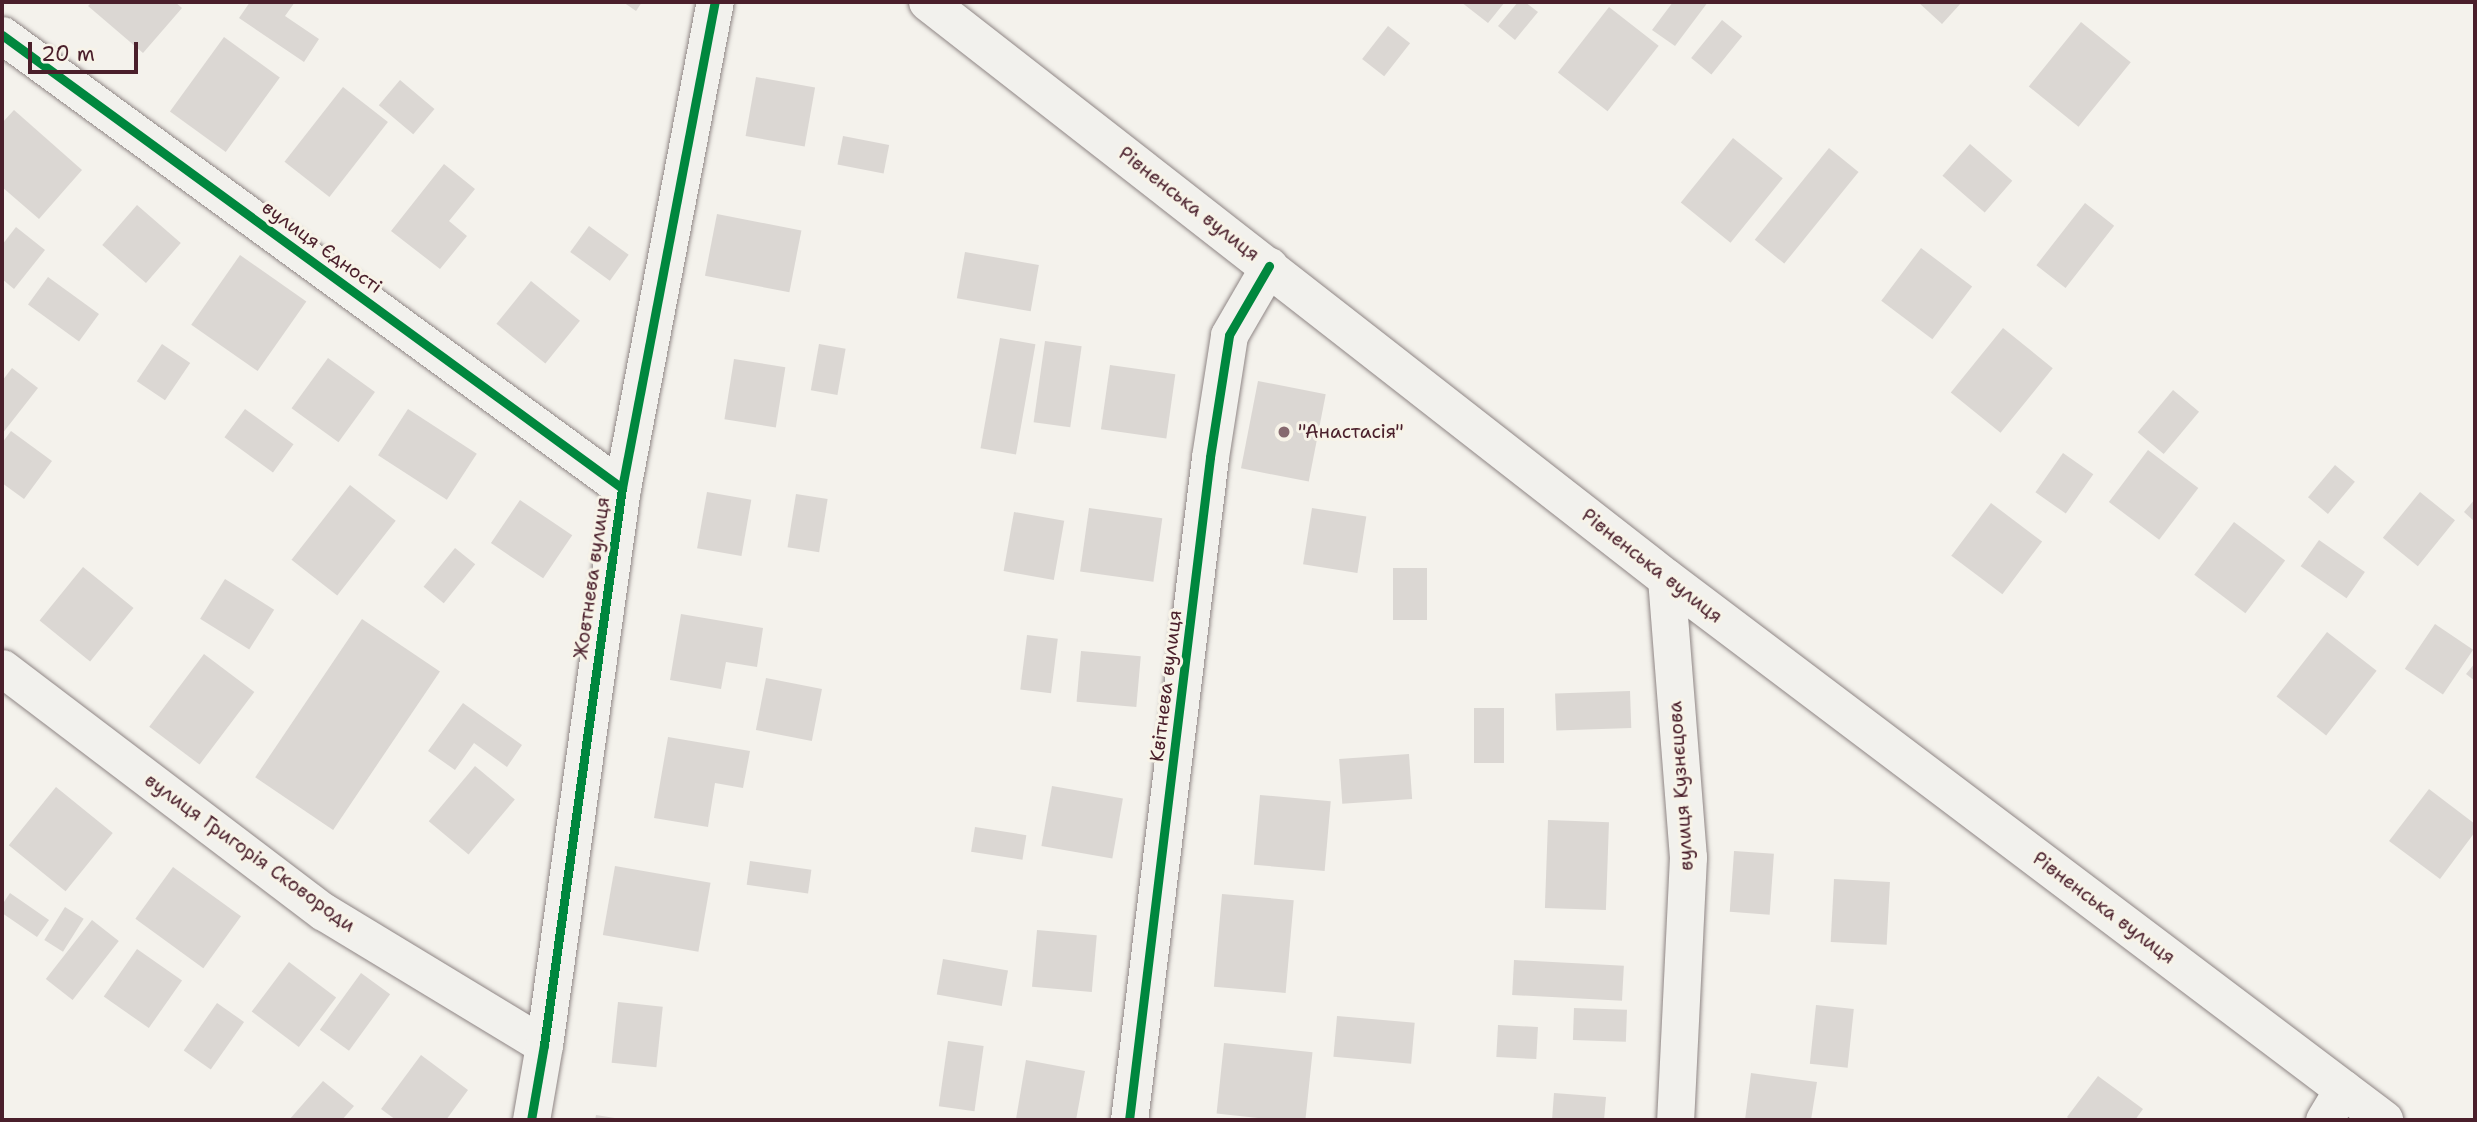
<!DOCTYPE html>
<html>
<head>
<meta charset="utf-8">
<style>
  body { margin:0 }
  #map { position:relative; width:2477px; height:1122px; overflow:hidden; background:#f4f2ec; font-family:"Shantell Sans",sans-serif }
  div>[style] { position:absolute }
  .building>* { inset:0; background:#dbd7d3; transform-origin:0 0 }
  .roads { filter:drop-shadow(0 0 2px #8f8685) drop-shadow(0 0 2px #8f8685) }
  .street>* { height:37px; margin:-18.5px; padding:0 18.5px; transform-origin:18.5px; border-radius:18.5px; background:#f2f1ed }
  .secondary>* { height:38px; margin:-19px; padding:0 19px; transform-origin:19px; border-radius:19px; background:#f2f1ed }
  .cycleway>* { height:9px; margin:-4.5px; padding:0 4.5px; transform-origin:4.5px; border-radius:4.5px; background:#00873e }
  .dots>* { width:19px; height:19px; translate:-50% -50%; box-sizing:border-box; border:4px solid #f7f3e8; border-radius:50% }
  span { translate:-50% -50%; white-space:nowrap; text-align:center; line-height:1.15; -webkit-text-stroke:6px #f7f3e8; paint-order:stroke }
  .street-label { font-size:19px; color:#4a1f2b }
  .poi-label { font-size:19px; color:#4a1f2b }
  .left { translate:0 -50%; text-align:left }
  .frame { position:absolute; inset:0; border:4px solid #4a1f2b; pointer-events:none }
  .scale { position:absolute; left:28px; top:42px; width:110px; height:32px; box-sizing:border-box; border:4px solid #4a1f2b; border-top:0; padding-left:9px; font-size:21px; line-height:24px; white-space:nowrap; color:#4a1f2b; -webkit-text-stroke:5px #f7f3e8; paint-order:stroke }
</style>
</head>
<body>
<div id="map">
  <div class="building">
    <i style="clip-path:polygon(92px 2px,175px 2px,182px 8px,143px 53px,88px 6px)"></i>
    <i style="clip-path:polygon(250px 2px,295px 2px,285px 16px,319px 39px,304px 62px,239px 18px)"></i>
    <i style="clip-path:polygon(623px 2px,642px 2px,636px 11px)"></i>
    <i style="clip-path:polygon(1461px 2px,1505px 2px,1488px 23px)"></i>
    <i style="clip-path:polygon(1518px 2px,1525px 2px,1538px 12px,1515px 40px,1498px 26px)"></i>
    <i style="clip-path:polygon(1673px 2px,1708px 2px,1675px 46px,1652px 30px)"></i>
    <i style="clip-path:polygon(1918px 2px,1962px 2px,1942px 24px)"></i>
    <i style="left:1609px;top:7px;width:63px;height:83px;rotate:38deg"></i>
    <i style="left:1722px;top:20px;width:26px;height:49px;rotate:39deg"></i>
    <i style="left:2081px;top:22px;width:64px;height:83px;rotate:39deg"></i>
    <i style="left:1388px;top:26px;width:28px;height:42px;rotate:38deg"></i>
    <i style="left:224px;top:37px;width:69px;height:92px;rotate:36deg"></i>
    <i style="left:756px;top:77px;width:60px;height:60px;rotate:10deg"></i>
    <i style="left:400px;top:80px;width:45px;height:33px;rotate:40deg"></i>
    <i style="left:343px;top:87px;width:57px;height:95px;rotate:38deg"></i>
    <i style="clip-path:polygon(14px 110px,82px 170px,39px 219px,2px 187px,2px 123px)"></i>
    <i style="left:843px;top:136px;width:47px;height:29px;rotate:11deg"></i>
    <i style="left:1733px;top:138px;width:64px;height:83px;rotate:39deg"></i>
    <i style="left:1970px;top:144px;width:56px;height:42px;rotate:41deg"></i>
    <i style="left:1829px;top:148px;width:38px;height:118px;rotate:39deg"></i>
    <i style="clip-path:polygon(444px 164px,475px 189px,449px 221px,467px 236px,440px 269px,391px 231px)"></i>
    <i style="left:2085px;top:203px;width:37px;height:79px;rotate:38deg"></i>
    <i style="left:137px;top:205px;width:58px;height:53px;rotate:41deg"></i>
    <i style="left:717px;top:214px;width:86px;height:63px;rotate:11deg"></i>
    <i style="left:589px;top:226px;width:49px;height:32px;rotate:36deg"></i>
    <i style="clip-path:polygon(16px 227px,45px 250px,14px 289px,2px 279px,2px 245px)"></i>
    <i style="left:1921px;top:248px;width:64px;height:66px;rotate:37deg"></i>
    <i style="left:965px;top:252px;width:75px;height:47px;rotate:10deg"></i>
    <i style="left:240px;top:255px;width:81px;height:85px;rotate:35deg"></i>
    <i style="left:48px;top:277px;width:63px;height:34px;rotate:36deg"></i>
    <i style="left:531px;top:281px;width:63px;height:55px;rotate:39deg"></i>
    <i style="left:2003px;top:328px;width:64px;height:83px;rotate:39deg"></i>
    <i style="left:1000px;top:338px;width:36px;height:112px;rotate:10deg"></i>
    <i style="left:1045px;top:341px;width:37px;height:82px;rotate:8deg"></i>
    <i style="left:162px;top:344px;width:34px;height:45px;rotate:34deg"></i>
    <i style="left:819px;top:344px;width:27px;height:47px;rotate:10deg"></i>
    <i style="left:328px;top:358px;width:58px;height:62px;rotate:36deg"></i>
    <i style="left:734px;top:359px;width:52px;height:61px;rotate:9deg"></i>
    <i style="left:1110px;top:365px;width:66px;height:65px;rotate:8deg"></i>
    <i style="clip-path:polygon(12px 368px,38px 388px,2px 434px,2px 381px)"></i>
    <i style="left:1258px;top:381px;width:69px;height:89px;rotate:11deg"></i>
    <i style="left:2173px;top:390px;width:34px;height:55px;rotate:40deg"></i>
    <i style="left:245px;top:409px;width:60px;height:35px;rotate:36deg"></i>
    <i style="left:408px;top:409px;width:82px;height:55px;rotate:33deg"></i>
    <i style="clip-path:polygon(11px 431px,52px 461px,24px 499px,2px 483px,2px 443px)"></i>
    <i style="left:2148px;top:450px;width:63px;height:65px;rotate:37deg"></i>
    <i style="left:2063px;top:453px;width:37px;height:48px;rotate:35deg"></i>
    <i style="left:2335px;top:465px;width:26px;height:42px;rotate:40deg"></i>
    <i style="left:350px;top:485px;width:58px;height:95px;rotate:38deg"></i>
    <i style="left:707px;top:492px;width:45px;height:57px;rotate:10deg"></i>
    <i style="left:2420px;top:492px;width:45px;height:59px;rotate:39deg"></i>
    <i style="left:796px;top:494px;width:32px;height:54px;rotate:9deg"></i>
    <i style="clip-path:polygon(2475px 499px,2475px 522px,2464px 512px)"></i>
    <i style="left:520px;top:500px;width:63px;height:52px;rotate:34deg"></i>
    <i style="left:1991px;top:503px;width:64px;height:66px;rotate:37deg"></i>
    <i style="left:1089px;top:508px;width:74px;height:64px;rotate:8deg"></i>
    <i style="left:1312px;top:508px;width:55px;height:57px;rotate:9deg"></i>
    <i style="left:1014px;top:512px;width:51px;height:60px;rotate:10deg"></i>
    <i style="left:2234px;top:522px;width:64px;height:66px;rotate:37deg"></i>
    <i style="left:2319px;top:540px;width:56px;height:32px;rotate:35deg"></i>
    <i style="left:455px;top:548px;width:26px;height:50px;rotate:39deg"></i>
    <i style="left:83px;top:567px;width:65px;height:69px;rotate:39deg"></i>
    <i style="left:1393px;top:568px;width:34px;height:52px"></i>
    <i style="left:225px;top:579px;width:58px;height:47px;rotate:32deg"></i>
    <i style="clip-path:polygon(681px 614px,763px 628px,757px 667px,726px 662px,721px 689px,670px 680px)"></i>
    <i style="left:362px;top:619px;width:94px;height:191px;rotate:34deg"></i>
    <i style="left:2435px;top:624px;width:46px;height:54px;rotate:34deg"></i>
    <i style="left:2327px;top:632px;width:63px;height:82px;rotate:38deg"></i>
    <i style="left:1027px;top:635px;width:31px;height:55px;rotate:7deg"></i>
    <i style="left:1081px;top:651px;width:60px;height:51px;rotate:5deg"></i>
    <i style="left:204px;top:654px;width:63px;height:91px;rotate:37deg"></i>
    <i style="clip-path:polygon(2475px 663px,2475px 681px,2466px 674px)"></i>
    <i style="left:766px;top:678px;width:57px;height:53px;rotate:11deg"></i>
    <i style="left:1630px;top:691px;width:37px;height:75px;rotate:88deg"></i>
    <i style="clip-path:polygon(463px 703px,522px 745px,507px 767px,474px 743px,455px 770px,428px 751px)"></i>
    <i style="left:1504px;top:708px;width:55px;height:30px;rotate:90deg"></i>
    <i style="clip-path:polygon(668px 737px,750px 751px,743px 788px,715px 783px,708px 827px,654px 818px)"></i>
    <i style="left:1409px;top:754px;width:45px;height:70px;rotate:86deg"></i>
    <i style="left:475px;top:766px;width:52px;height:72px;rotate:40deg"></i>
    <i style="left:1052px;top:786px;width:72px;height:61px;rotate:10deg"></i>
    <i style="left:56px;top:787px;width:73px;height:75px;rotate:39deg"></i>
    <i style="clip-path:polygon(2429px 789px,2475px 824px,2475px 832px,2440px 879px,2389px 841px)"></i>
    <i style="left:1260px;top:795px;width:71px;height:70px;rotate:5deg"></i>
    <i style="left:1548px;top:820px;width:61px;height:88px;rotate:2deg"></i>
    <i style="left:975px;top:827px;width:52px;height:25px;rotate:9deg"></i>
    <i style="left:1734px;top:851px;width:40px;height:61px;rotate:4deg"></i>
    <i style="left:750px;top:861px;width:62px;height:24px;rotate:8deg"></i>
    <i style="left:615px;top:866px;width:97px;height:70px;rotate:10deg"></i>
    <i style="left:173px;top:867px;width:84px;height:64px;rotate:36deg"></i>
    <i style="left:1834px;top:879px;width:56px;height:63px;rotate:3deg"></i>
    <i style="clip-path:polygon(10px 893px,49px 920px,37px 937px,2px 913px,2px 905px)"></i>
    <i style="left:1222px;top:894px;width:72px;height:93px;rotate:5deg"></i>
    <i style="left:65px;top:907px;width:22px;height:39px;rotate:32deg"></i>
    <i style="left:92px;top:920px;width:34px;height:75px;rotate:38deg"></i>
    <i style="left:1037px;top:930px;width:60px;height:57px;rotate:5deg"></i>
    <i style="left:137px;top:949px;width:55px;height:58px;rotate:35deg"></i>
    <i style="left:943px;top:959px;width:66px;height:36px;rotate:10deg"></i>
    <i style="left:1514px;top:960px;width:110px;height:35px;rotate:3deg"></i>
    <i style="left:289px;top:962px;width:59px;height:62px;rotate:37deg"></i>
    <i style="left:361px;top:973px;width:36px;height:70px;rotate:36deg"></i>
    <i style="left:618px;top:1002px;width:45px;height:61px;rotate:6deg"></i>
    <i style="left:217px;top:1003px;width:33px;height:58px;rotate:35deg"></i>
    <i style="left:1816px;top:1005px;width:38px;height:59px;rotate:6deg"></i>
    <i style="left:1574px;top:1008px;width:53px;height:32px;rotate:2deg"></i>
    <i style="left:1337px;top:1016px;width:78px;height:41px;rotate:5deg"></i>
    <i style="left:1498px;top:1025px;width:40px;height:32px;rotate:3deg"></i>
    <i style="left:948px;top:1041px;width:36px;height:66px;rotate:8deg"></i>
    <i style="left:1224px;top:1043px;width:89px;height:71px;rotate:6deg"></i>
    <i style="clip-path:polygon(421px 1055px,468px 1090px,446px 1120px,396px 1120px,381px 1109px)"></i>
    <i style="clip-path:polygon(1026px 1060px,1085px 1071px,1076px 1120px,1016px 1119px)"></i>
    <i style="clip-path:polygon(1751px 1073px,1817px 1082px,1811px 1120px,1745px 1120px)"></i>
    <i style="clip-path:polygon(2098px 1076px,2143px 1109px,2135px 1120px,2071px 1120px,2067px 1117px)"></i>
    <i style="clip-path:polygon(323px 1081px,354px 1106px,342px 1120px,289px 1120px)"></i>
    <i style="clip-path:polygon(1554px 1093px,1606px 1097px,1604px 1120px,1552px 1120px)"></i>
    <i style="clip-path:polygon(596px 1115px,621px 1119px,621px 1120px,595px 1120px)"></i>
  </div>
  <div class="roads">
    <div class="street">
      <i style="left:2px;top:35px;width:768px;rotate:36.15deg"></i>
      <i style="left:1666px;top:578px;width:280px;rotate:85.5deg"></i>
      <i style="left:1688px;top:857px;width:263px;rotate:92.8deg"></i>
      <i style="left:2px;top:668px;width:404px;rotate:37.2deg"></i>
      <i style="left:324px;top:912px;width:257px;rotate:31.2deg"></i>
      <i style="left:531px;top:1120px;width:76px;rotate:-80.2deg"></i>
      <i style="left:544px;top:1045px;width:562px;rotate:-82.03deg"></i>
      <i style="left:622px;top:488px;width:495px;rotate:-79.2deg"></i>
      <i style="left:1129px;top:1120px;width:668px;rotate:-83.03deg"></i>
      <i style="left:1210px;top:457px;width:123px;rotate:-81.1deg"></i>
      <i style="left:1229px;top:335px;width:80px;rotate:-59.9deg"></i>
      <i style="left:2324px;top:1120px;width:37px;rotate:-59deg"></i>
    </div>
    <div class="secondary">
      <i style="left:928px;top:2px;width:936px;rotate:37.97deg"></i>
      <i style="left:1666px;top:578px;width:900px;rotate:37.05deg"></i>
    </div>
  </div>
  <div class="cycleway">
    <i style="left:2px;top:35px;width:768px;rotate:36.15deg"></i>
    <i style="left:531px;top:1120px;width:76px;rotate:-80.2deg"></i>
    <i style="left:544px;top:1045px;width:562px;rotate:-82.03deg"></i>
    <i style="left:622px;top:488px;width:495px;rotate:-79.2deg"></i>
    <i style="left:1129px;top:1120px;width:668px;rotate:-83.03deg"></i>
    <i style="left:1210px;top:457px;width:123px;rotate:-81.1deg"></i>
    <i style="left:1229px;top:335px;width:80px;rotate:-59.9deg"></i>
  </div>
  <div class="dots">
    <i style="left:1284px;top:432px;background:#86696f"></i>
  </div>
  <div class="street-label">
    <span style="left:1189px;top:204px;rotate:38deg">Рівненська вулиця</span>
    <span style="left:322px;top:247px;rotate:36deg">вулиця Єдності</span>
    <span style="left:1652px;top:566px;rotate:38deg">Рівненська вулиця</span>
    <span style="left:592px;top:578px;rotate:-82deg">Жовтнева вулиця</span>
    <span style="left:1166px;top:686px;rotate:-83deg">Квітнева вулиця</span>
    <span style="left:1681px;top:786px;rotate:-94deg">вулиця Кузнєцова</span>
    <span style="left:250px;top:853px;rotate:36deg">вулиця Григорія Сковороди</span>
    <span style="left:2104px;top:908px;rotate:37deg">Рівненська вулиця</span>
  </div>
  <div class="poi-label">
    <span class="left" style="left:1298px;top:432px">"Анастасія"</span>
  </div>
  <div class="frame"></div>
  <div class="scale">20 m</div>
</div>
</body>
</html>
